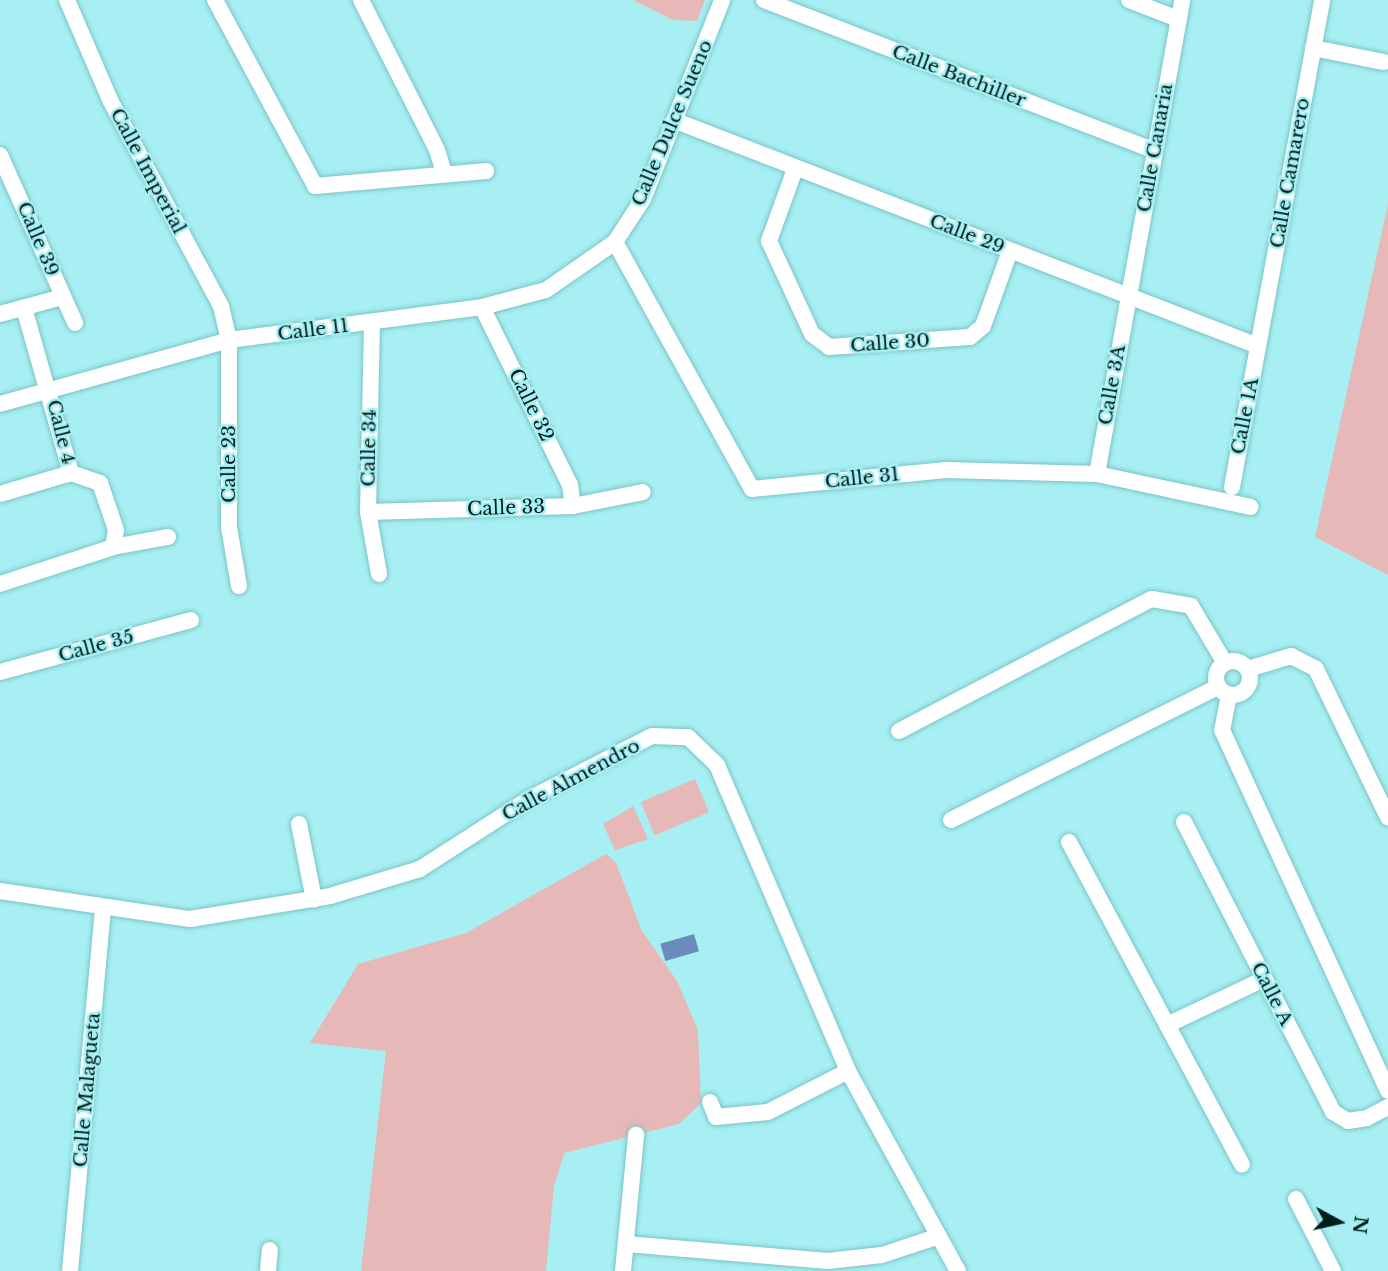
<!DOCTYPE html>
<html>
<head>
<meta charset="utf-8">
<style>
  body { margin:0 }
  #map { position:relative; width:1388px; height:1271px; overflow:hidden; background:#a7eff2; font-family:"Libre Baskerville",serif }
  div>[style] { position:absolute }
  .green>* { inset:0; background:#e6b8b8; transform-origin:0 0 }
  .water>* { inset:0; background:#6b8bbd; transform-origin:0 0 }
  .roads { filter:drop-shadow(0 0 2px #7cc4c7) drop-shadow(0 0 2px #7cc4c7) }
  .minor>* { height:16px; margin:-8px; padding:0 8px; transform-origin:8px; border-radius:8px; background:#fff }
  .minor>.ring { margin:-8px; padding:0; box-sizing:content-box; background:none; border:16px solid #fff; border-radius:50% }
  span { translate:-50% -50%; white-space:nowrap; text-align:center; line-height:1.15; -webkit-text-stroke:5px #a7eff2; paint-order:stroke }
  .street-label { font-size:19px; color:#001d1e }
  .north { position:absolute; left:1304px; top:1187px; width:70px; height:70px; -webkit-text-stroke:5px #a7eff2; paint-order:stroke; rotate:98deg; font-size:19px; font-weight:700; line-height:28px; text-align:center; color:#001d1e }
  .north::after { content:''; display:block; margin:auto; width:24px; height:32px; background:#001d1e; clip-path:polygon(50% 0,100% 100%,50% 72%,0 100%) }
</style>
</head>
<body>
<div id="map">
  <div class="green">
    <i style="clip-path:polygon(633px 0,705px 0,697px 21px,673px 20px)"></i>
    <i style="clip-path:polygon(1388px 204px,1388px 575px,1315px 537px)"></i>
    <i style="left:695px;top:779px;width:36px;height:59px;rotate:67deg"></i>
    <i style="clip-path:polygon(633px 806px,648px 839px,615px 850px,603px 824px)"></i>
    <i style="clip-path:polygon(606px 854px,616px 863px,642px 931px,677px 981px,698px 1030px,701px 1103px,679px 1124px,564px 1153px,554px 1186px,546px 1271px,361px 1271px,386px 1051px,310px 1043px,358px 964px,466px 933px)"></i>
  </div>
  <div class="water">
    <i style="left:694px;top:934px;width:18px;height:35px;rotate:74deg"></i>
  </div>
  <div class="roads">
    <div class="minor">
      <i style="left:67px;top:0;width:109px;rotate:66.7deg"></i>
      <i style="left:110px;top:100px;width:234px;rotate:61.7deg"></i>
      <i style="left:221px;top:306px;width:35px;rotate:77deg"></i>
      <i style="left:229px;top:340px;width:187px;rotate:90deg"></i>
      <i style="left:229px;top:527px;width:60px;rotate:80.4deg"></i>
      <i style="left:215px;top:0;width:211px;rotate:61.7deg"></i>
      <i style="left:315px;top:186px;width:172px;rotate:-5deg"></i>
      <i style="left:361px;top:0;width:168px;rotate:63.1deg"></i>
      <i style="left:437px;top:150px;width:24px;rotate:73deg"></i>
      <i style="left:764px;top:0;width:419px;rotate:21.1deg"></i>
      <i style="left:1129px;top:0;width:53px;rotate:21.2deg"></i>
      <i style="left:1313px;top:48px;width:72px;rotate:11.2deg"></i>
      <i style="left:676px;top:121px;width:624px;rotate:21.14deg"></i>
      <i style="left:0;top:155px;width:184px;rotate:65.9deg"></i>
      <i style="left:795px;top:169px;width:77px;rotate:109.9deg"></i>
      <i style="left:769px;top:241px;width:102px;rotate:65.2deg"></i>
      <i style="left:812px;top:334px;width:21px;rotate:37deg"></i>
      <i style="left:829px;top:347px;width:141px;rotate:-4.1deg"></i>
      <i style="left:970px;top:337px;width:17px;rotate:-40deg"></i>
      <i style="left:983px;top:326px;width:80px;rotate:-70.2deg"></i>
      <i style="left:615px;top:242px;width:282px;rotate:61deg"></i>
      <i style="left:752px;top:489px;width:195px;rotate:-5.6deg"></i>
      <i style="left:946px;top:470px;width:151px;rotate:1.5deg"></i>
      <i style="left:1097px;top:474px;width:157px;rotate:12.1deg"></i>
      <i style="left:482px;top:307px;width:199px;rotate:63.7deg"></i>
      <i style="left:570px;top:485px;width:21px;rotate:82deg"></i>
      <i style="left:0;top:314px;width:64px;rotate:-15.3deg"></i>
      <i style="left:372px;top:322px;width:190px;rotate:91.2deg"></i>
      <i style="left:368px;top:512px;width:63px;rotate:79.9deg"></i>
      <i style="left:0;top:404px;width:238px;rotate:-15.6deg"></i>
      <i style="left:229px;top:340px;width:255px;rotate:-7.4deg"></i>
      <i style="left:482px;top:307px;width:66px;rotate:-14.9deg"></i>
      <i style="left:546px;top:290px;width:84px;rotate:-34.8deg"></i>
      <i style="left:615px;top:242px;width:51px;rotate:-56.9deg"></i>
      <i style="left:643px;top:199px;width:214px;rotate:-68.3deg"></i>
      <i style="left:1097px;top:474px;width:482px;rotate:-79.8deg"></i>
      <i style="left:1232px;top:487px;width:495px;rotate:-79.5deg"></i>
      <i style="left:0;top:494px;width:74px;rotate:-16.5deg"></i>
      <i style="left:368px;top:512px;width:205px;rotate:-1.7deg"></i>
      <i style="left:573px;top:506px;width:71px;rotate:-11.3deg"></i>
      <i style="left:113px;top:547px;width:56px;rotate:-10.3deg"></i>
      <i style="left:0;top:584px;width:119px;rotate:-18.1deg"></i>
      <i style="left:113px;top:547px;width:17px;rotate:-80deg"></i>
      <i style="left:116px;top:530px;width:50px;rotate:-108.8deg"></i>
      <i style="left:100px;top:483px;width:31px;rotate:-161deg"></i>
      <i style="left:71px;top:473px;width:172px;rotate:-105.9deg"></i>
      <i class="ring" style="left:1216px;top:661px;width:18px;height:18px"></i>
      <i style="left:1248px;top:669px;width:45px;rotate:-16.8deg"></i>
      <i style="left:1291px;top:656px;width:28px;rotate:27deg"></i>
      <i style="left:1316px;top:669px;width:165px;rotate:64.1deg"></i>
      <i style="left:0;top:672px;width:198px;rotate:-15.2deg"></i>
      <i style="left:1229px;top:695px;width:36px;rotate:101deg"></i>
      <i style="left:1222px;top:730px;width:397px;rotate:65.3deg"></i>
      <i style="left:899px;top:731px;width:285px;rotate:-27.6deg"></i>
      <i style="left:1152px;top:599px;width:40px;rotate:10deg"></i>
      <i style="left:1191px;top:606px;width:66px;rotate:59.2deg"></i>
      <i style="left:951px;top:820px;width:298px;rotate:-26.5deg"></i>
      <i style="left:1184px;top:822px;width:326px;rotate:62.8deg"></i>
      <i style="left:1333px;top:1112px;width:17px;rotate:31deg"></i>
      <i style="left:1348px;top:1121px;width:19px;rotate:-9deg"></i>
      <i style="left:1367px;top:1118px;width:24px;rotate:-28deg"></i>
      <i style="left:299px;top:824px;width:77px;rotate:78.8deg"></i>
      <i style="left:1069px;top:842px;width:366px;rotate:61.8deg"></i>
      <i style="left:0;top:891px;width:192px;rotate:8.4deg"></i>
      <i style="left:190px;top:919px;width:142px;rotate:-9.3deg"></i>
      <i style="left:330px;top:896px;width:94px;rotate:-16.7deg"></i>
      <i style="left:420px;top:869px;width:127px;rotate:-32.8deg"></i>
      <i style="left:527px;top:800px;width:140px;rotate:-27.1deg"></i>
      <i style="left:652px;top:736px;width:36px;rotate:2deg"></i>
      <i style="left:688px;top:737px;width:40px;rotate:44deg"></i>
      <i style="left:717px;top:765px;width:333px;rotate:66.8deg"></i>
      <i style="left:848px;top:1071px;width:228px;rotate:61.2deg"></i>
      <i style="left:1167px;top:1025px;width:107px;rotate:-25.4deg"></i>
      <i style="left:710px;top:1102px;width:16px;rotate:68deg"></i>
      <i style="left:716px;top:1117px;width:52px;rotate:-5.5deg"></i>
      <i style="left:768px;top:1112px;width:90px;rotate:-27.1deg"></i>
      <i style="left:1296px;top:1199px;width:81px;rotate:62.8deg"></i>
      <i style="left:626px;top:1244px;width:203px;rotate:4.8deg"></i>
      <i style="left:828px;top:1261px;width:54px;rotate:-6.3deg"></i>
      <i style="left:882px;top:1255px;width:60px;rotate:-18.4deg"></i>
      <i style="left:70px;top:1271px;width:364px;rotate:-84.8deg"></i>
      <i style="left:268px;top:1271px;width:21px;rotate:-85deg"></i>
      <i style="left:623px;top:1271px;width:137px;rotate:-84.5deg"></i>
    </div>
  </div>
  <div class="street-label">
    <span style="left:959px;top:76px;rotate:21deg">Calle Bachiller</span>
    <span style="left:672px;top:123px;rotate:-67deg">Calle Dulce Sueno</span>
    <span style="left:1155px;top:148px;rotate:-80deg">Calle Canaria</span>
    <span style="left:148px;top:171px;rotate:62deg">Calle Imperial</span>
    <span style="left:1290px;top:173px;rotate:-80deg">Calle Camarero</span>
    <span style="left:967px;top:234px;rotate:21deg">Calle 29</span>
    <span style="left:38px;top:239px;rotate:67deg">Calle 39</span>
    <span style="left:313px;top:330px;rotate:-7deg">Calle 11</span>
    <span style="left:890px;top:343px;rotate:-4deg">Calle 30</span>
    <span style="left:1112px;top:385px;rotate:-80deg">Calle 3A</span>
    <span style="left:531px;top:405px;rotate:64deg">Calle 32</span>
    <span style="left:1245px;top:416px;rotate:-79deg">Calle 1A</span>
    <span style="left:61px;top:432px;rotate:76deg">Calle 4</span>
    <span style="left:369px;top:448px;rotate:-89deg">Calle 34</span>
    <span style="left:229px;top:464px;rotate:-90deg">Calle 23</span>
    <span style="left:862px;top:478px;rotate:-6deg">Calle 31</span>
    <span style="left:506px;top:508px;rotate:-2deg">Calle 33</span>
    <span style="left:96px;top:646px;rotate:-15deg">Calle 35</span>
    <span style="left:571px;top:780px;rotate:-28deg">Calle Almendro</span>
    <span style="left:1272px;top:994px;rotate:63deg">Calle A</span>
    <span style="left:87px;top:1090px;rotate:-85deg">Calle Malagueta</span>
  </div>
  <div class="north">N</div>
</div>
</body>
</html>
